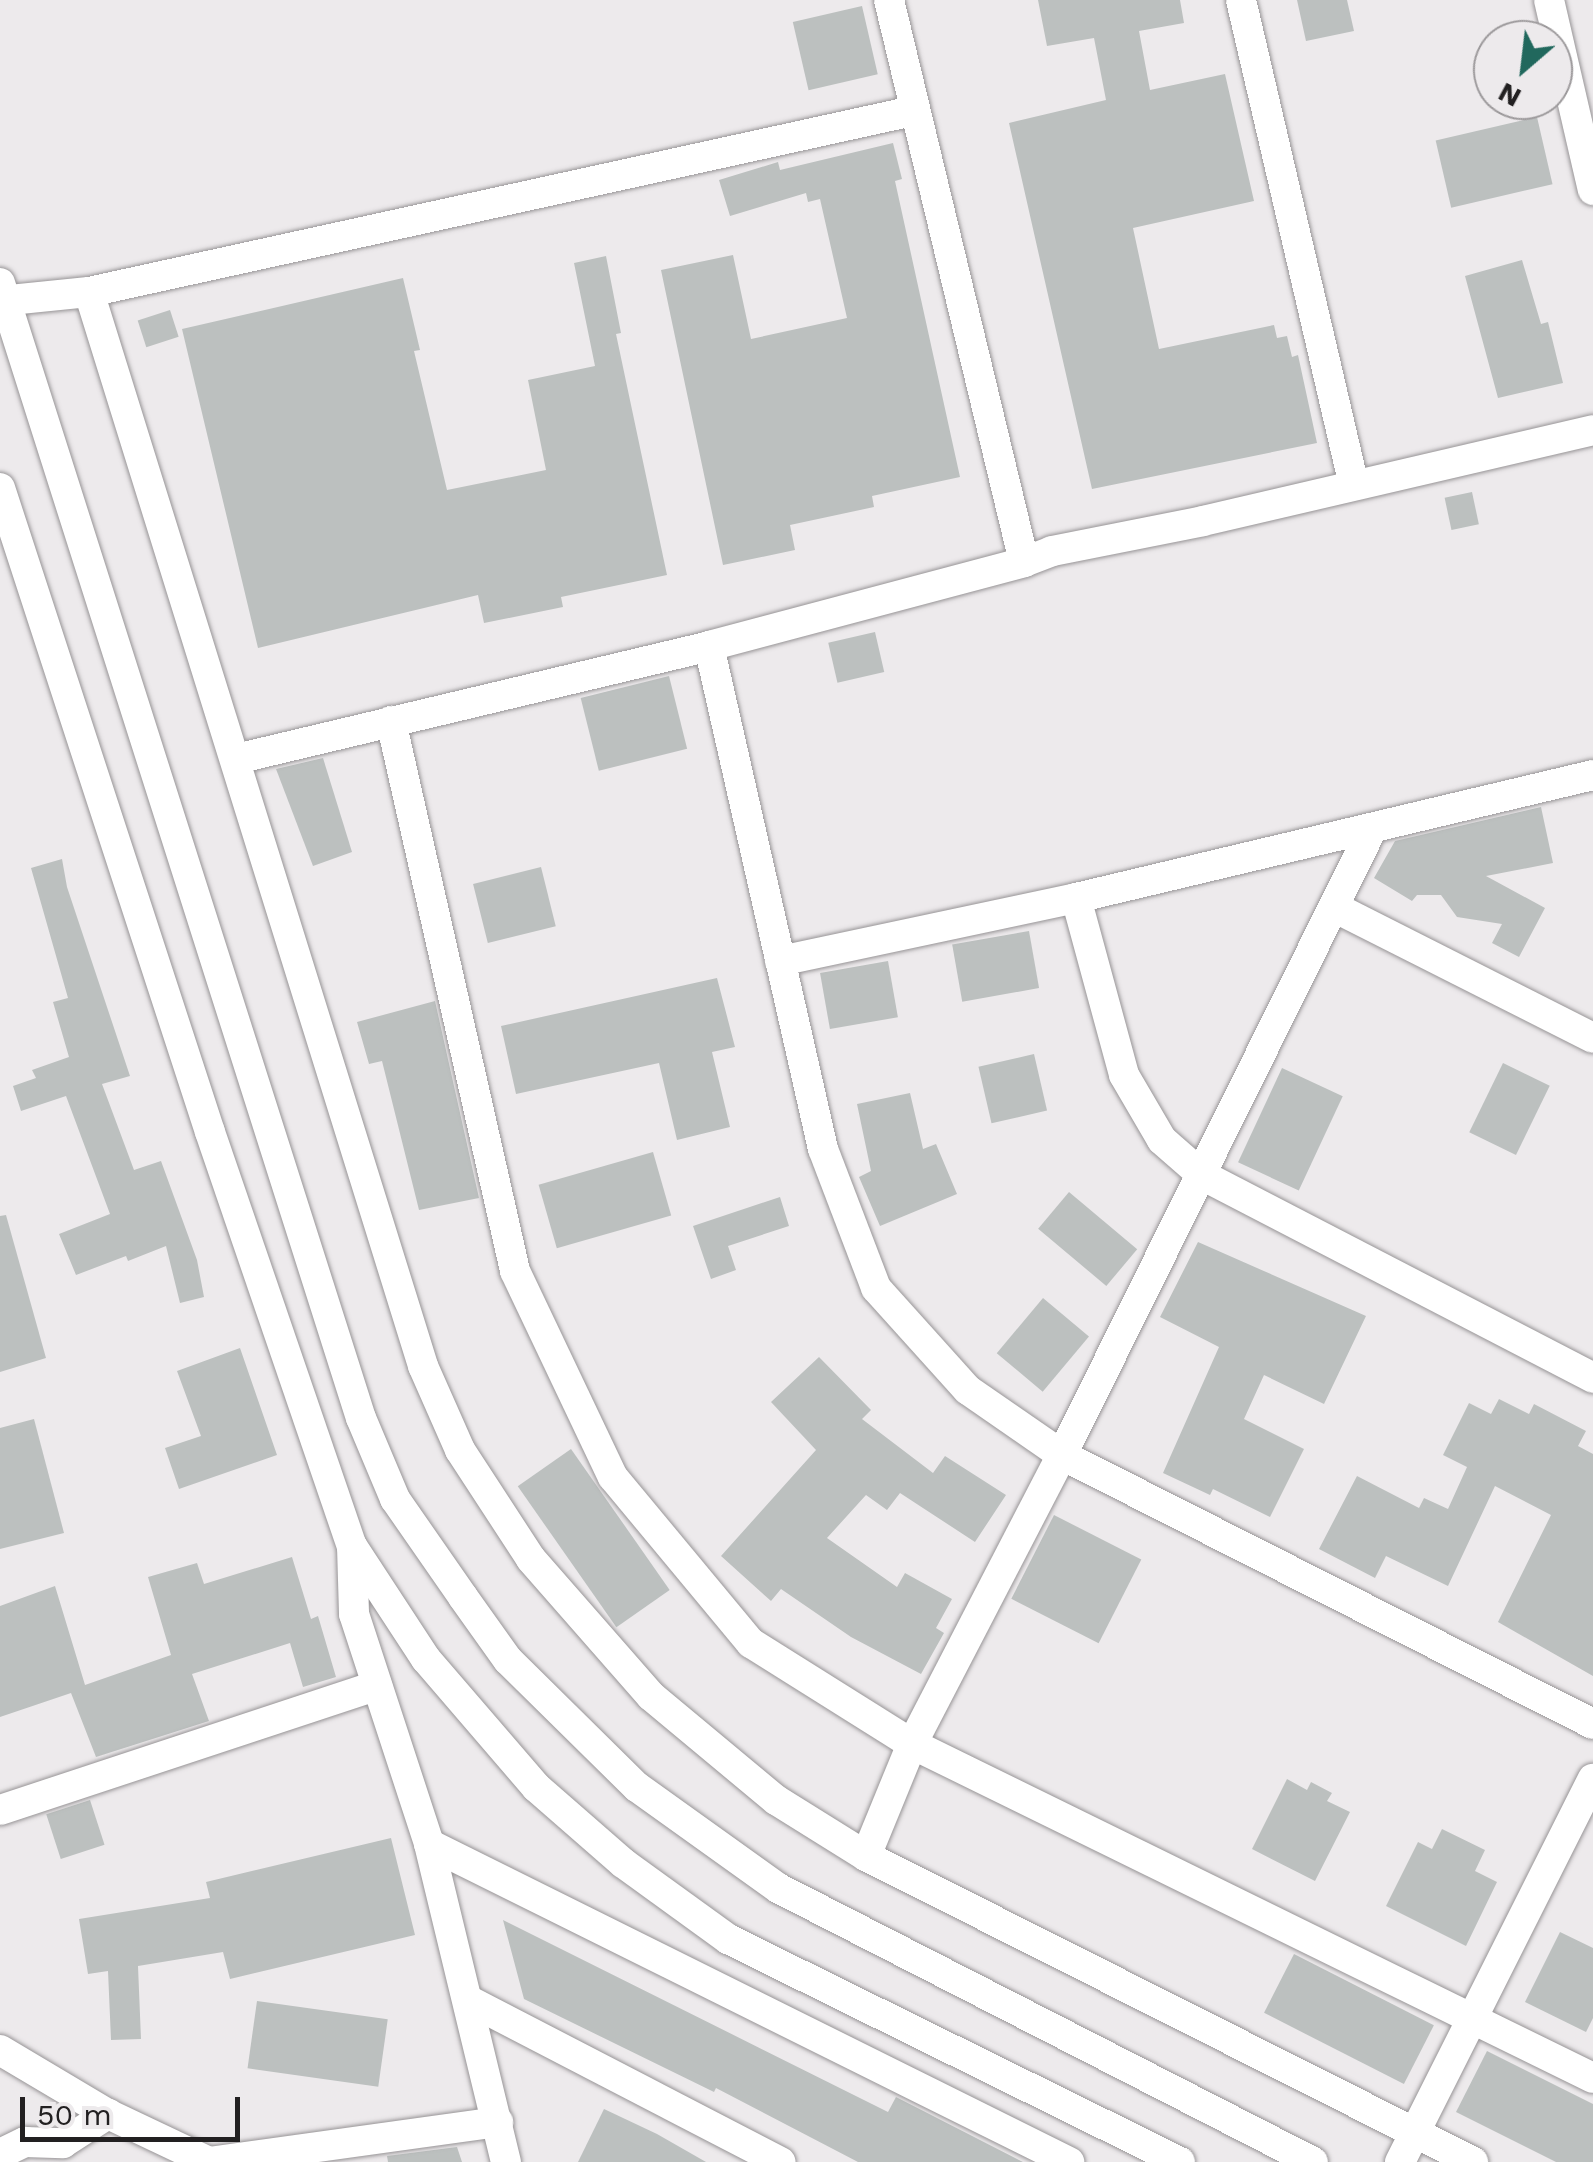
<!DOCTYPE html>
<html>
<head>
<meta charset="utf-8">
<style>
  body { margin:0 }
  #map { position:relative; width:1593px; height:2162px; overflow:hidden; background:#edeaec; font-family:"Work Sans",sans-serif }
  div>[style] { position:absolute }
  .building>* { inset:0; background:#bcc0bf; transform-origin:0 0 }
  .roads { filter:drop-shadow(0 0 2px #979496) drop-shadow(0 0 2px #979496) }
  .minor>* { height:30px; margin:-15px; padding:0 15px; transform-origin:15px; border-radius:15px; background:#fff }
  span { translate:-50% -50%; white-space:nowrap; text-align:center; line-height:1.15; -webkit-text-stroke:8px #edeaec; paint-order:stroke }
  .north { position:absolute; left:1473px; top:20px; width:100px; height:100px; box-sizing:border-box; background:#edeaec; border:2px solid #9c999b; border-radius:50%; rotate:208deg; font-size:28px; font-weight:700; line-height:40px; text-align:center; color:#222021 }
  .north::after { content:''; display:block; margin:auto; width:35px; height:45px; background:#21685d; clip-path:polygon(50% 0,100% 100%,50% 72%,0 100%) }
  .scale { position:absolute; left:20px; top:2097px; width:220px; height:45px; box-sizing:border-box; border:5px solid #222021; border-top:0; padding-left:12px; font-size:30px; line-height:35px; white-space:nowrap; color:#222021; -webkit-text-stroke:8px #edeaec; paint-order:stroke }
</style>
</head>
<body>
<div id="map">
  <div class="building">
    <i style="clip-path:polygon(1038px 0,1180px 0,1184px 23px,1139px 31px,1150px 90px,1225px 74px,1254px 201px,1133px 228px,1159px 349px,1274px 325px,1277px 338px,1287px 336px,1292px 357px,1298px 355px,1317px 443px,1092px 489px,1009px 123px,1106px 100px,1094px 38px,1047px 46px)"></i>
    <i style="clip-path:polygon(1297px 0,1347px 0,1354px 31px,1306px 41px)"></i>
    <i style="left:862px;top:6px;width:70px;height:71px;rotate:77deg"></i>
    <i style="left:1537px;top:117px;width:69px;height:104px;rotate:77deg"></i>
    <i style="clip-path:polygon(893px 143px,902px 179px,895px 181px,960px 477px,872px 496px,874px 507px,790px 525px,795px 550px,723px 565px,661px 270px,733px 255px,751px 339px,847px 318px,820px 199px,808px 202px,806px 193px,730px 216px,719px 180px,778px 162px,780px 170px)"></i>
    <i style="clip-path:polygon(606px 256px,621px 333px,616px 334px,667px 575px,561px 597px,563px 607px,484px 623px,478px 595px,258px 648px,182px 329px,403px 278px,420px 350px,414px 351px,447px 490px,546px 470px,528px 380px,595px 366px,574px 263px)"></i>
    <i style="clip-path:polygon(1522px 260px,1541px 324px,1548px 322px,1563px 383px,1498px 398px,1465px 276px)"></i>
    <i style="left:170px;top:310px;width:28px;height:34px;rotate:72deg"></i>
    <i style="left:1472px;top:492px;width:33px;height:28px;rotate:78deg"></i>
    <i style="left:875px;top:632px;width:41px;height:48px;rotate:77deg"></i>
    <i style="left:669px;top:676px;width:75px;height:91px;rotate:76deg"></i>
    <i style="clip-path:polygon(323px 758px,352px 852px,313px 866px,276px 769px)"></i>
    <i style="clip-path:polygon(1541px 807px,1553px 863px,1486px 876px,1545px 908px,1519px 957px,1492px 943px,1502px 924px,1457px 917px,1441px 895px,1417px 895px,1412px 901px,1374px 878px,1395px 841px)"></i>
    <i style="clip-path:polygon(62px 859px,67px 887px,130px 1076px,102px 1084px,134px 1170px,161px 1161px,197px 1260px,204px 1297px,180px 1303px,166px 1246px,128px 1261px,126px 1256px,76px 1275px,59px 1234px,110px 1214px,66px 1096px,21px 1111px,13px 1086px,36px 1078px,32px 1070px,69px 1057px,53px 1002px,68px 998px,31px 868px)"></i>
    <i style="left:541px;top:867px;width:61px;height:70px;rotate:76deg"></i>
    <i style="left:1029px;top:931px;width:58px;height:78px;rotate:80deg"></i>
    <i style="left:888px;top:961px;width:57px;height:69px;rotate:80deg"></i>
    <i style="clip-path:polygon(717px 978px,735px 1047px,712px 1052px,730px 1127px,677px 1140px,659px 1063px,516px 1094px,501px 1026px)"></i>
    <i style="clip-path:polygon(435px 1001px,479px 1198px,419px 1210px,382px 1061px,369px 1064px,357px 1022px)"></i>
    <i style="left:1034px;top:1054px;width:58px;height:57px;rotate:77deg"></i>
    <i style="left:1503px;top:1063px;width:52px;height:77px;rotate:26deg"></i>
    <i style="left:1282px;top:1068px;width:67px;height:104px;rotate:25deg"></i>
    <i style="clip-path:polygon(910px 1093px,923px 1149px,936px 1144px,957px 1194px,880px 1226px,859px 1177px,871px 1171px,857px 1104px)"></i>
    <i style="left:653px;top:1152px;width:66px;height:119px;rotate:74deg"></i>
    <i style="left:1069px;top:1192px;width:89px;height:48px;rotate:40deg"></i>
    <i style="clip-path:polygon(780px 1197px,789px 1226px,728px 1246px,736px 1270px,711px 1279px,693px 1226px)"></i>
    <i style="clip-path:polygon(6px 1215px,46px 1358px,0 1372px,0 1216px)"></i>
    <i style="clip-path:polygon(1198px 1242px,1366px 1316px,1324px 1404px,1264px 1375px,1244px 1419px,1304px 1449px,1270px 1517px,1213px 1489px,1210px 1495px,1163px 1473px,1219px 1347px,1160px 1317px)"></i>
    <i style="left:1043px;top:1298px;width:60px;height:72px;rotate:40deg"></i>
    <i style="clip-path:polygon(240px 1348px,277px 1455px,179px 1489px,165px 1448px,201px 1436px,177px 1371px)"></i>
    <i style="clip-path:polygon(819px 1357px,871px 1410px,862px 1419px,933px 1473px,945px 1456px,1006px 1495px,975px 1542px,900px 1493px,887px 1510px,866px 1495px,827px 1538px,897px 1587px,905px 1573px,952px 1599px,936px 1628px,944px 1633px,921px 1674px,851px 1637px,781px 1589px,771px 1601px,721px 1556px,816px 1450px,771px 1402px)"></i>
    <i style="clip-path:polygon(1499px 1399px,1529px 1414px,1534px 1404px,1586px 1431px,1578px 1446px,1593px 1454px,1593px 1676px,1498px 1622px,1551px 1515px,1495px 1486px,1448px 1586px,1386px 1556px,1375px 1578px,1319px 1549px,1357px 1476px,1419px 1508px,1424px 1498px,1448px 1509px,1467px 1467px,1443px 1455px,1469px 1403px,1491px 1414px)"></i>
    <i style="clip-path:polygon(34px 1419px,64px 1533px,0 1549px,0 1428px)"></i>
    <i style="left:571px;top:1449px;width:172px;height:65px;rotate:55deg"></i>
    <i style="left:1054px;top:1515px;width:98px;height:94px;rotate:27deg"></i>
    <i style="clip-path:polygon(292px 1557px,311px 1619px,318px 1616px,336px 1677px,303px 1687px,290px 1643px,192px 1674px,209px 1721px,96px 1757px,71px 1693px,0 1717px,0 1606px,55px 1586px,85px 1685px,171px 1655px,148px 1577px,197px 1563px,204px 1584px)"></i>
    <i style="clip-path:polygon(1287px 1779px,1307px 1790px,1311px 1782px,1332px 1793px,1327px 1801px,1350px 1812px,1315px 1881px,1252px 1849px)"></i>
    <i style="left:90px;top:1800px;width:47px;height:46px;rotate:72deg"></i>
    <i style="clip-path:polygon(1442px 1829px,1485px 1850px,1475px 1871px,1497px 1882px,1466px 1946px,1386px 1906px,1418px 1842px,1432px 1849px)"></i>
    <i style="clip-path:polygon(391px 1838px,415px 1935px,230px 1979px,223px 1952px,138px 1966px,141px 2039px,111px 2040px,108px 1971px,88px 1974px,79px 1919px,210px 1898px,206px 1882px)"></i>
    <i style="clip-path:polygon(503px 1920px,888px 2112px,896px 2097px,1023px 2162px,858px 2162px,716px 2088px,714px 2092px,524px 1999px)"></i>
    <i style="clip-path:polygon(1560px 1932px,1593px 1948px,1593px 2018px,1586px 2032px,1525px 2002px)"></i>
    <i style="left:1294px;top:1954px;width:157px;height:66px;rotate:27deg"></i>
    <i style="left:257px;top:2001px;width:132px;height:68px;rotate:8deg"></i>
    <i style="clip-path:polygon(1487px 2051px,1593px 2104px,1593px 2162px,1556px 2162px,1456px 2112px)"></i>
    <i style="clip-path:polygon(604px 2109px,657px 2134px,706px 2162px,578px 2162px)"></i>
    <i style="clip-path:polygon(457px 2147px,462px 2162px,388px 2162px,387px 2156px)"></i>
  </div>
  <div class="roads">
    <div class="minor">
      <i style="left:889px;top:0;width:578px;rotate:76.49deg"></i>
      <i style="left:1241px;top:0;width:498px;rotate:76.9deg"></i>
      <i style="left:1549px;top:0;width:195px;rotate:77deg"></i>
      <i style="left:0;top:283px;width:1191px;rotate:72.36deg"></i>
      <i style="left:361px;top:1418px;width:88px;rotate:67.2deg"></i>
      <i style="left:395px;top:1499px;width:119px;rotate:55.2deg"></i>
      <i style="left:463px;top:1597px;width:77px;rotate:54.5deg"></i>
      <i style="left:508px;top:1660px;width:181px;rotate:44.6deg"></i>
      <i style="left:637px;top:1787px;width:173px;rotate:35.6deg"></i>
      <i style="left:778px;top:1888px;width:601px;rotate:27.12deg"></i>
      <i style="left:89px;top:292px;width:1125px;rotate:72.72deg"></i>
      <i style="left:423px;top:1366px;width:92px;rotate:66.2deg"></i>
      <i style="left:460px;top:1450px;width:130px;rotate:56.9deg"></i>
      <i style="left:531px;top:1559px;width:182px;rotate:48.8deg"></i>
      <i style="left:651px;top:1696px;width:163px;rotate:39.8deg"></i>
      <i style="left:776px;top:1800px;width:106px;rotate:31.9deg"></i>
      <i style="left:866px;top:1856px;width:680px;rotate:26.75deg"></i>
      <i style="left:0;top:301px;width:89px;rotate:-5.8deg"></i>
      <i style="left:89px;top:292px;width:844px;rotate:-12.39deg"></i>
      <i style="left:0;top:488px;width:677px;rotate:71.94deg"></i>
      <i style="left:210px;top:1132px;width:438px;rotate:71.1deg"></i>
      <i style="left:352px;top:1546px;width:135px;rotate:56.8deg"></i>
      <i style="left:426px;top:1659px;width:169px;rotate:49.3deg"></i>
      <i style="left:536px;top:1787px;width:116px;rotate:41.1deg"></i>
      <i style="left:623px;top:1863px;width:130px;rotate:35.9deg"></i>
      <i style="left:728px;top:1939px;width:504px;rotate:26.26deg"></i>
      <i style="left:709px;top:646px;width:516px;rotate:77.23deg"></i>
      <i style="left:823px;top:1149px;width:149px;rotate:69.1deg"></i>
      <i style="left:876px;top:1288px;width:137px;rotate:48deg"></i>
      <i style="left:968px;top:1390px;width:114px;rotate:34.7deg"></i>
      <i style="left:1062px;top:1455px;width:595px;rotate:26.87deg"></i>
      <i style="left:391px;top:721px;width:564px;rotate:77.29deg"></i>
      <i style="left:515px;top:1271px;width:228px;rotate:64.6deg"></i>
      <i style="left:613px;top:1477px;width:216px;rotate:50.3deg"></i>
      <i style="left:751px;top:1643px;width:190px;rotate:32.1deg"></i>
      <i style="left:912px;top:1744px;width:758px;rotate:26.13deg"></i>
      <i style="left:236px;top:759px;width:486px;rotate:-13.4deg"></i>
      <i style="left:709px;top:646px;width:326px;rotate:-14.9deg"></i>
      <i style="left:1024px;top:562px;width:30px;rotate:-21deg"></i>
      <i style="left:1052px;top:551px;width:154px;rotate:-11.2deg"></i>
      <i style="left:1203px;top:521px;width:400px;rotate:-13.1deg"></i>
      <i style="left:1076px;top:898px;width:183px;rotate:74.8deg"></i>
      <i style="left:1124px;top:1075px;width:75px;rotate:59.7deg"></i>
      <i style="left:1162px;top:1140px;width:53px;rotate:41.2deg"></i>
      <i style="left:1202px;top:1175px;width:441px;rotate:27.4deg"></i>
      <i style="left:1334px;top:907px;width:290px;rotate:26.8deg"></i>
      <i style="left:780px;top:961px;width:303px;rotate:-12deg"></i>
      <i style="left:1076px;top:898px;width:531px;rotate:-13.38deg"></i>
      <i style="left:352px;top:1546px;width:68px;rotate:88.3deg"></i>
      <i style="left:354px;top:1614px;width:242px;rotate:71.9deg"></i>
      <i style="left:429px;top:1844px;width:327px;rotate:76.4deg"></i>
      <i style="left:0;top:1810px;width:397px;rotate:-18.3deg"></i>
      <i style="left:429px;top:1844px;width:715px;rotate:26.42deg"></i>
      <i style="left:866px;top:1856px;width:121px;rotate:-67.7deg"></i>
      <i style="left:912px;top:1744px;width:326px;rotate:-62.6deg"></i>
      <i style="left:1062px;top:1455px;width:699px;rotate:-63.66deg"></i>
      <i style="left:468px;top:2000px;width:352px;rotate:27.4deg"></i>
      <i style="left:0;top:2050px;width:126px;rotate:30.7deg"></i>
      <i style="left:108px;top:2114px;width:112px;rotate:25.4deg"></i>
      <i style="left:209px;top:2162px;width:292px;rotate:-7.9deg"></i>
      <i style="left:0;top:2154px;width:28px;rotate:-26deg"></i>
      <i style="left:25px;top:2142px;width:38px;rotate:2deg"></i>
      <i style="left:63px;top:2143px;width:54px;rotate:-32.8deg"></i>
      <i style="left:1400px;top:2162px;width:429px;rotate:-63.3deg"></i>
    </div>
  </div>
  <div class="north">N</div>
  <div class="scale">50 m</div>
</div>
</body>
</html>
